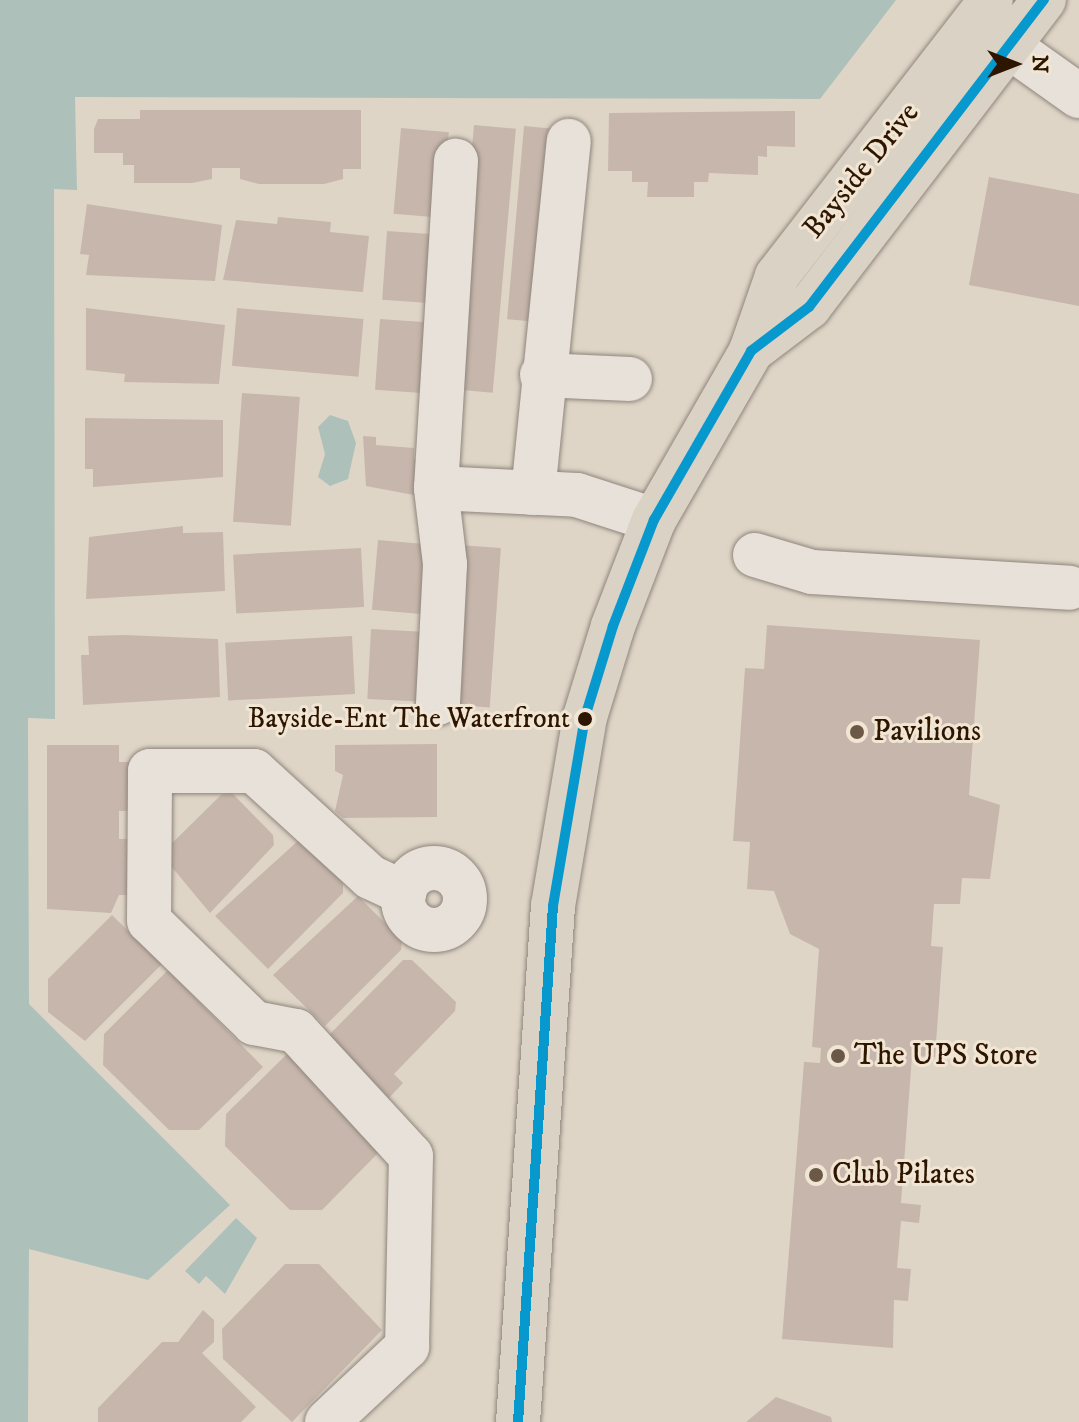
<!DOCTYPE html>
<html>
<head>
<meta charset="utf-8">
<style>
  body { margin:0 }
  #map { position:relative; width:1079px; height:1422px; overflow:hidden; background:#dfd5c7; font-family:"IM FELL DW Pica",serif }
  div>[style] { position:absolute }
  .water>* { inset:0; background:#adc1ba }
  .building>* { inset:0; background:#c7b6ac; transform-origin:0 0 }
  .roads { filter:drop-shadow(0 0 2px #8f867c) drop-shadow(0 0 2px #8f867c) }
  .minor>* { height:44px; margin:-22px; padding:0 22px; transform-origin:22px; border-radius:22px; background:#e7e1da }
  .minor>.ring { margin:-22px; padding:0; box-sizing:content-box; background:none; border:44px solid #e7e1da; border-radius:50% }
  .major>* { height:44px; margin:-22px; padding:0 22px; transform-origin:22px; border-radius:22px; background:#dad2c5 }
  .bus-1>* { height:10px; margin:-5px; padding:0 5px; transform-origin:5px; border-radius:5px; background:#0798ce }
  .dots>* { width:22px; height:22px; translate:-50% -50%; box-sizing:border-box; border:4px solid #f1e5d4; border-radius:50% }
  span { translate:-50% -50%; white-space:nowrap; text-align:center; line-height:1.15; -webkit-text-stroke:6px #f1e5d4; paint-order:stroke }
  .bus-label { font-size:28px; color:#2d1500 }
  .right { translate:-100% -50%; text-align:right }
  .street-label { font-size:30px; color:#2d1500 }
  .poi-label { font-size:30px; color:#2d1500 }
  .left { translate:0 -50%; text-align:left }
  .north { position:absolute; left:975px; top:24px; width:80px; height:80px; -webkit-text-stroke:6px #f1e5d4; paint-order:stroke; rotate:90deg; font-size:22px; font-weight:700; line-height:32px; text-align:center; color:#2d1500 }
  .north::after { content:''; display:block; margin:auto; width:28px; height:36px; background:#2d1500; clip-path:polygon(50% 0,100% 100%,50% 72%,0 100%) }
</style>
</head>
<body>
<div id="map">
  <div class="water">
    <i style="clip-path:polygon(0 0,896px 0,820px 99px,75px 97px,77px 190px,54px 189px,55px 719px,28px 718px,29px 1004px,230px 1205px,148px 1280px,29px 1249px,28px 1422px,0 1422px)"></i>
    <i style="clip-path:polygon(330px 415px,348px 421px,356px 443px,348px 479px,330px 486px,318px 477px,325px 454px,318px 427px)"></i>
    <i style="clip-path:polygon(236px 1218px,257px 1238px,225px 1294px,206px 1276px,199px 1284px,185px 1271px)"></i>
  </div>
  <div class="building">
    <i style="clip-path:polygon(140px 110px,361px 110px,361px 169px,343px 169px,343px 179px,324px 184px,259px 184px,240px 179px,240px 168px,212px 168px,212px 179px,192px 183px,134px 183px,134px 165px,123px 165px,123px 153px,94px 153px,94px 129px,98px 119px,140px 119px)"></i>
    <i style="clip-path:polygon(795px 111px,795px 147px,767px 146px,767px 157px,758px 156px,758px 175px,709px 173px,708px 182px,694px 182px,694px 197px,647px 197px,648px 182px,632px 182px,632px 171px,608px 171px,609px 113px)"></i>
    <i style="left:474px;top:125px;width:42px;height:265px;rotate:5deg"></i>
    <i style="left:524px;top:126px;width:33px;height:194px;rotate:5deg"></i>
    <i style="left:401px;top:128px;width:48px;height:86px;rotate:5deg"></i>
    <i style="clip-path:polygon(989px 177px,1079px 194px,1079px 306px,969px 285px)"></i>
    <i style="clip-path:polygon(87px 204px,222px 225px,215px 281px,86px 275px,89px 255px,80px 254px)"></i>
    <i style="clip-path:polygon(278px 217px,331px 222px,330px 232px,369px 236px,363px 292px,223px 280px,236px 220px,277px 224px)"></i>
    <i style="left:387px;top:231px;width:54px;height:69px;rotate:4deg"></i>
    <i style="clip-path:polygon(86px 308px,225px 325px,219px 384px,124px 382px,125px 374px,86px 370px)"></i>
    <i style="left:237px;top:308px;width:127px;height:58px;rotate:5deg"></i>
    <i style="left:380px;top:319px;width:54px;height:71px;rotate:4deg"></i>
    <i style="left:242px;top:393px;width:58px;height:129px;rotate:4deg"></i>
    <i style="clip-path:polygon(85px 418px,223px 420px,223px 477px,93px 487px,93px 469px,85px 469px)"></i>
    <i style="clip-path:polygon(363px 436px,376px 437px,376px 445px,414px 448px,414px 459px,422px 459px,419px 496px,366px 486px)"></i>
    <i style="clip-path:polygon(183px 526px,183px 533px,223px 532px,225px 591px,86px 599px,89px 537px)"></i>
    <i style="left:378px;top:540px;width:58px;height:70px;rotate:5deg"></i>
    <i style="left:459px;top:545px;width:42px;height:160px;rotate:4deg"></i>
    <i style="left:361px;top:548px;width:59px;height:128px;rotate:87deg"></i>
    <i style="clip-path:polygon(767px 625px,980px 640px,969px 795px,1000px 805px,990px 879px,962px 878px,960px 904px,934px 904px,931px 946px,943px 947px,935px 1057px,912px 1056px,901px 1203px,921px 1205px,919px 1223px,901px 1221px,897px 1268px,911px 1269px,908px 1301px,894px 1300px,893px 1348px,782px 1339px,804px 1062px,820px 1063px,821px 1048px,812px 1047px,819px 949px,790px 934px,774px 891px,747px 889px,750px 842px,733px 841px,745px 668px,764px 669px)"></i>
    <i style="left:371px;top:629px;width:56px;height:70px;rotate:3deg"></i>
    <i style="clip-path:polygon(125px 635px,218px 639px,220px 697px,83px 705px,81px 655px,89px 655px,88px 636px)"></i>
    <i style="left:352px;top:636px;width:58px;height:127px;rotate:87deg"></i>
    <i style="clip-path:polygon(437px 744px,437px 817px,343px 818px,335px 811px,343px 775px,335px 771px,335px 745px)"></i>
    <i style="clip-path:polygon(47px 745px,119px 745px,119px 762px,131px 762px,131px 811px,119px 811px,119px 839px,131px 839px,131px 895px,119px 895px,111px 913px,47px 909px)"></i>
    <i style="clip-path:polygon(232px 793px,273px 835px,274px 845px,210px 913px,161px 854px,222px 794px)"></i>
    <i style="clip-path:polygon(300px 839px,343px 882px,343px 893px,268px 969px,215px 916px)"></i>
    <i style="clip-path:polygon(358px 896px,402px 940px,401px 950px,325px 1026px,273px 975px)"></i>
    <i style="clip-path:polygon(112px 915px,162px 964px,85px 1041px,48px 1012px,48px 979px)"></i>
    <i style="clip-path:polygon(403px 960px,412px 960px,456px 1002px,455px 1011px,394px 1074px,403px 1083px,389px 1098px,327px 1037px)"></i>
    <i style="clip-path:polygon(168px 970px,263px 1067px,199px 1130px,169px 1130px,103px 1065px,104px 1034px)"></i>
    <i style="clip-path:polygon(290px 1051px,385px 1146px,322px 1210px,290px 1210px,225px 1146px,226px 1114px)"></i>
    <i style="clip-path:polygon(285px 1264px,319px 1264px,382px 1330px,292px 1422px,223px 1359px,222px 1329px)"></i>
    <i style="clip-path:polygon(203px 1310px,214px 1320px,214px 1342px,202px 1353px,256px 1407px,241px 1422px,98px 1422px,98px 1408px,162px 1342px,178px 1342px)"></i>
    <i style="clip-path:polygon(776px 1397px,831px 1417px,832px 1422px,746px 1422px)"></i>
  </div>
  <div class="roads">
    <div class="minor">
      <i style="left:979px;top:25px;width:123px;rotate:35.4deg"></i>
      <i style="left:542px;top:375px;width:88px;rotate:2.6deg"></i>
      <i style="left:436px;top:488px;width:141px;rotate:2.8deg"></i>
      <i style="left:577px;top:495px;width:81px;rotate:18deg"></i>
      <i style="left:533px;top:493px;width:354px;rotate:-84.2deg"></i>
      <i style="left:755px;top:555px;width:59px;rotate:16.6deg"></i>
      <i style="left:812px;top:572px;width:258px;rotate:3.5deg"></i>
      <i style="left:438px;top:703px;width:139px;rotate:-87.1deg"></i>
      <i style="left:445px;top:564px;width:77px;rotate:-96.8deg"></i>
      <i style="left:436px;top:488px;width:328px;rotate:-86.5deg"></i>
      <i class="ring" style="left:403px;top:868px;width:18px;height:18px"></i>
      <i style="left:327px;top:1422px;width:110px;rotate:-43.2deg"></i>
      <i style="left:407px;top:1347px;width:191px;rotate:-88.8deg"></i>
      <i style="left:411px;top:1156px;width:170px;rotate:-132.6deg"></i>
      <i style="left:296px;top:1031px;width:43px;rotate:-169.2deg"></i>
      <i style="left:254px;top:1023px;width:146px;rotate:-135.8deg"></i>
      <i style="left:149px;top:921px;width:150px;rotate:-89.6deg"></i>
      <i style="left:150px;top:771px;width:104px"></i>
      <i style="left:254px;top:771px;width:157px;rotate:42.4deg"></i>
      <i style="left:370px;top:877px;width:38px;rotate:25deg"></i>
    </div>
    <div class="major">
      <i style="left:751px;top:351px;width:73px;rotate:-37.2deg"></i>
      <i style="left:809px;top:307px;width:387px;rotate:-52.6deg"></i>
      <i style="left:518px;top:1422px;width:517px;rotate:-86.12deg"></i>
      <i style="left:553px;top:906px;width:192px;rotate:-80.4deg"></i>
      <i style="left:585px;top:717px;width:95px;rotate:-72.9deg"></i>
      <i style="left:613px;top:626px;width:114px;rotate:-68.9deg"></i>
      <i style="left:654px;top:520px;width:195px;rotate:-60.1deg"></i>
      <i style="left:751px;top:351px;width:79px;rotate:-70.9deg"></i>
      <i style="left:777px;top:276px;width:349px;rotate:-52.2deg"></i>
    </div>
  </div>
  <div class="bus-1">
    <i style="left:518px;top:1422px;width:517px;rotate:-86.12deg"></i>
    <i style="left:553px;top:906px;width:192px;rotate:-80.4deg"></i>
    <i style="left:585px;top:717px;width:95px;rotate:-72.9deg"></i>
    <i style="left:613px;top:626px;width:114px;rotate:-68.9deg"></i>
    <i style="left:654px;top:520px;width:195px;rotate:-60.1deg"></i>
    <i style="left:751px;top:351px;width:73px;rotate:-37.2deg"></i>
    <i style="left:809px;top:307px;width:387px;rotate:-52.6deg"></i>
  </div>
  <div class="dots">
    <i style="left:585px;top:719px;background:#2d1500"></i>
    <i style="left:857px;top:732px;background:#6b5846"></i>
    <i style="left:838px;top:1056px;background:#6b5846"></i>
    <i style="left:816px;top:1175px;background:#6b5846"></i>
  </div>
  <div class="bus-label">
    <span class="right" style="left:570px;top:719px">Bayside-Ent The Waterfront</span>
  </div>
  <div class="street-label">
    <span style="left:862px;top:171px;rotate:-51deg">Bayside Drive</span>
  </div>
  <div class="poi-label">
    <span class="left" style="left:873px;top:732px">Pavilions</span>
    <span class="left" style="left:854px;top:1056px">The UPS Store</span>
    <span class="left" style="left:832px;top:1175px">Club Pilates</span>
  </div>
  <div class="north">N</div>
</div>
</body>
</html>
